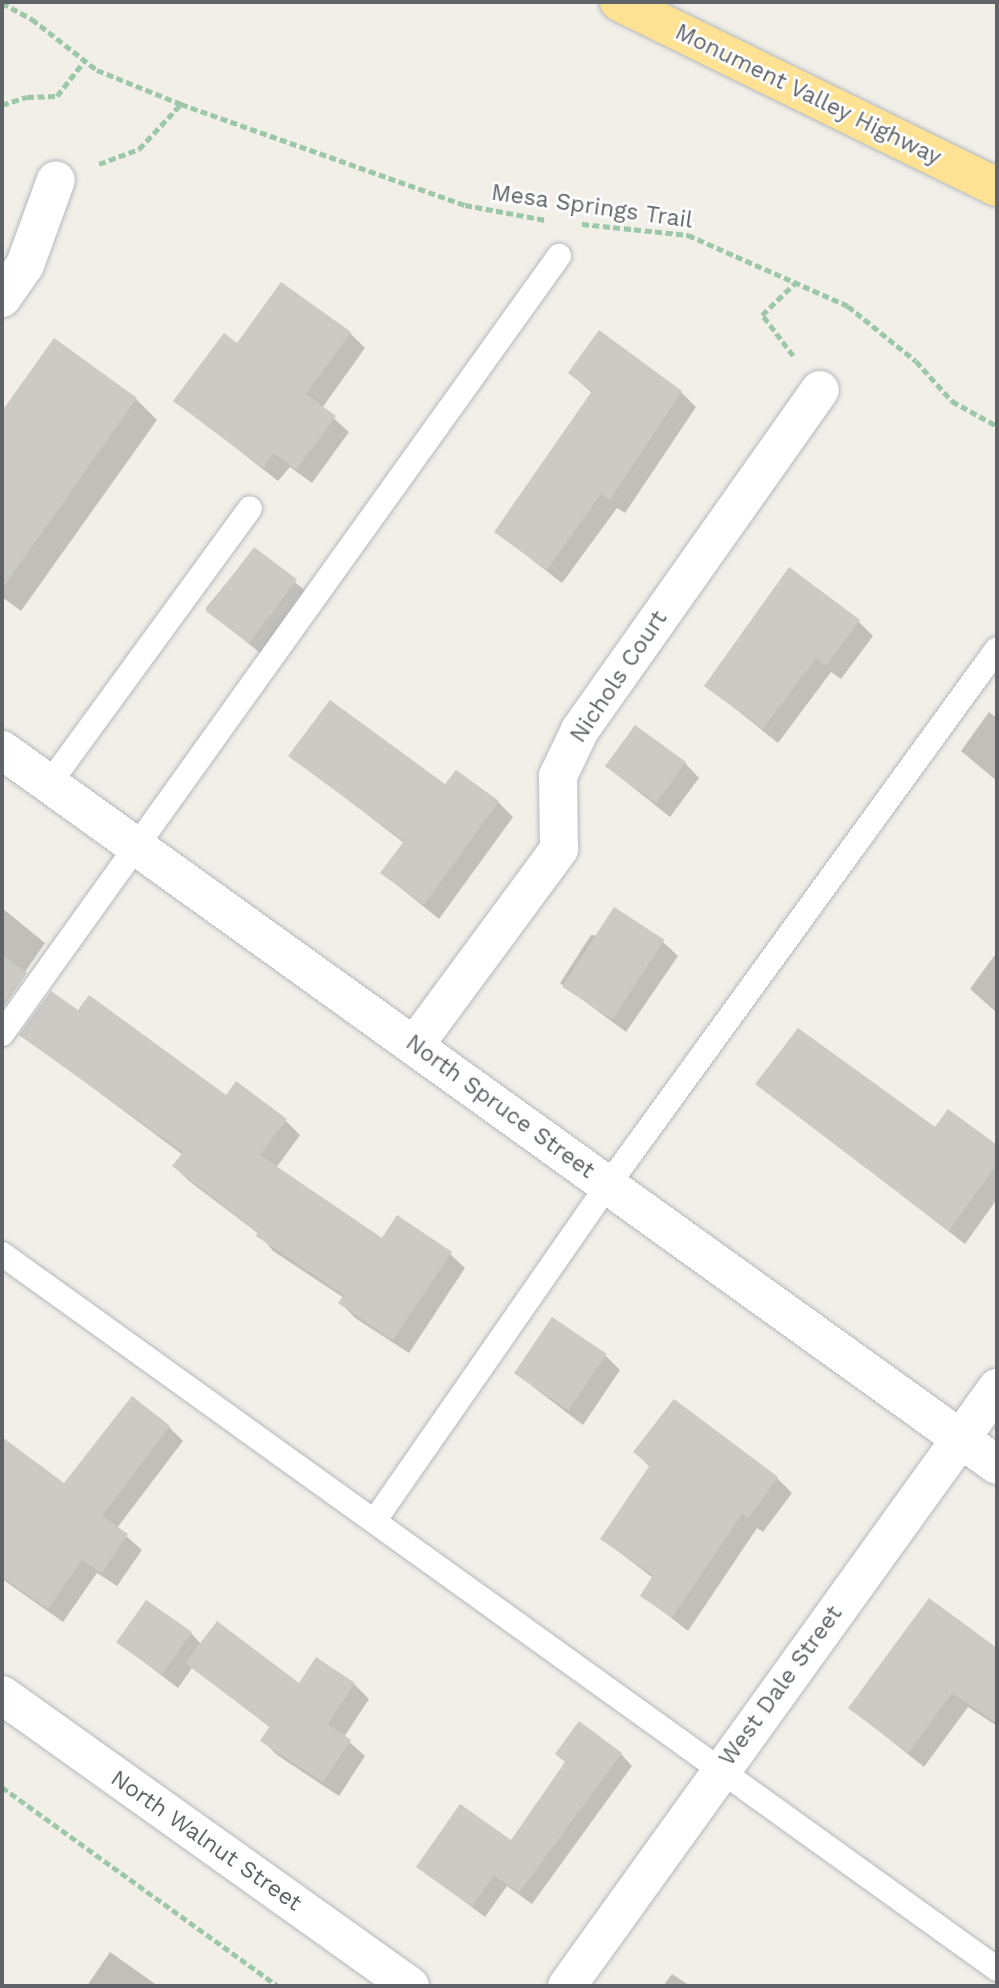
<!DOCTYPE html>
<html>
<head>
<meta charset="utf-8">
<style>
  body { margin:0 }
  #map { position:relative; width:999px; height:1988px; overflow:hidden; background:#f1efe8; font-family:"Work Sans",sans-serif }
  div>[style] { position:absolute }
  .shadow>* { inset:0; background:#0003; transform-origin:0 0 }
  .building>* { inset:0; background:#cccac5; transform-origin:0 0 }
  .path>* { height:4.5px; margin-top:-2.25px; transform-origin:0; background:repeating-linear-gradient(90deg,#9cc7a9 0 7px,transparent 0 10.5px) }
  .roads { filter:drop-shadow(0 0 2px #b5b8bc) drop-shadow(0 0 2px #b5b8bc) }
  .service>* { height:24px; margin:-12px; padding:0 12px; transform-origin:12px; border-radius:12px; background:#fff }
  .minor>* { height:38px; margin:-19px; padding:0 19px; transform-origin:19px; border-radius:19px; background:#fff }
  .tertiary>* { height:38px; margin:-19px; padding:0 19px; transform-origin:19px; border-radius:19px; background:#fff }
  .secondary>* { height:38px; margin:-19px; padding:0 19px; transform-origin:19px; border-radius:19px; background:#fff }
  .motorway>* { height:38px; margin:-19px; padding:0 19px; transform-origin:19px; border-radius:19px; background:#fde293 }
  span { translate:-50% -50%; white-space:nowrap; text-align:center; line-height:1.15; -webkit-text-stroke:5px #fff; paint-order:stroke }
  .street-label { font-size:23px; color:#5f6368 }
  .frame { position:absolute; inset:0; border:4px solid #5f6368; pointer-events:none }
</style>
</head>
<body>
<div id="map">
  <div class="shadow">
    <i style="clip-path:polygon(350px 333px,365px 348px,322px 408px,349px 432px,312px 483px,290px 467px,278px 481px,176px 401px,238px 345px)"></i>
    <i style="clip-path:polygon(54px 340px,136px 399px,157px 420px,21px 611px,2px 597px,2px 414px)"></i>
    <i style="clip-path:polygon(570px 373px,681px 392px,696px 407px,625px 513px,617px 508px,562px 583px,496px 532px,593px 394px)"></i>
    <i style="left:254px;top:549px;width:73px;height:77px;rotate:39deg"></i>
    <i style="clip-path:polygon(858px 621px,873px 636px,841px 679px,831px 672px,778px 743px,707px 686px)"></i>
    <i style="clip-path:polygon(989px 712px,997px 718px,997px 781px,961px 751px)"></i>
    <i style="clip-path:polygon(291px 756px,445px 787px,498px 802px,513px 817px,439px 919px,382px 873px,404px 843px)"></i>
    <i style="clip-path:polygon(685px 763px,699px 778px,670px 817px,606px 766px)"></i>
    <i style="clip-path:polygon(2px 908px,45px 943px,9px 995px,2px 990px)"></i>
    <i style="clip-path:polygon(591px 935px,663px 942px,678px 956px,626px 1032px,560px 983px)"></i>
    <i style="clip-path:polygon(997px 952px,997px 1013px,970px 989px)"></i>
    <i style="clip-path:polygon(78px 1013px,226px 1097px,285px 1120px,300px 1135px,276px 1168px,382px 1241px,450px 1254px,465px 1268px,409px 1353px,355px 1318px,341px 1303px,344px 1298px,273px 1251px,259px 1234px,189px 1181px,174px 1166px,183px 1155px,22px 1035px)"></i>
    <i style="clip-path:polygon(757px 1084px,935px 1130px,948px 1112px,997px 1147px,997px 1199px,965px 1244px)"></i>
    <i style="clip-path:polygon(606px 1356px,620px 1370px,583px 1425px,515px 1373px)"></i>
    <i style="clip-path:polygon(169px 1427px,183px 1441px,117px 1528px,142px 1550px,117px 1586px,97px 1573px,63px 1622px,2px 1579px,2px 1438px,64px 1485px)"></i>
    <i style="clip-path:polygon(635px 1452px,777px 1478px,792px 1493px,763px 1532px,757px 1528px,688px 1631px,642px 1595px,653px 1578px,602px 1539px,651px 1468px)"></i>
    <i style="clip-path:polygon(930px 1600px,997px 1650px,997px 1726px,968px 1707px,924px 1767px,850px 1708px)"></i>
    <i style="clip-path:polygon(191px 1633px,201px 1644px,300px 1685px,354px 1684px,369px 1699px,344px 1737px,365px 1756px,339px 1796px,277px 1755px,263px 1741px,271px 1728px,192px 1668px,178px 1688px,119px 1643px)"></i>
    <i style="clip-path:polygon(621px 1754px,632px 1766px,532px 1904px,507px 1886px,485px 1917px,418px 1867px,511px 1842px)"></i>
    <i style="clip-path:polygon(110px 1952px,158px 1986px,87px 1986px)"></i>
    <i style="clip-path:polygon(672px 1974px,690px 1986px,663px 1986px)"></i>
  </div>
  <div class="building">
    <i style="clip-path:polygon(281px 282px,351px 332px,306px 394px,336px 416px,296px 470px,274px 453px,263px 468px,173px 401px,224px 333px,237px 343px)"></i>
    <i style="clip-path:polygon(599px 330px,682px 391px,610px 500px,601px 494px,547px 570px,494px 532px,592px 391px,568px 373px)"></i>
    <i style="clip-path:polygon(54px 338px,137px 398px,2px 589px,2px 411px)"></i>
    <i style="left:254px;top:547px;width:54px;height:80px;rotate:37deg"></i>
    <i style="clip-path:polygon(789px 567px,860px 620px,826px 666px,816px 658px,763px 729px,704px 686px)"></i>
    <i style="clip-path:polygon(330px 700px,445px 784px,456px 770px,499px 801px,424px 905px,380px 873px,404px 841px,288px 756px)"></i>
    <i style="left:635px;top:725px;width:63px;height:51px;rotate:36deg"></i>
    <i style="left:614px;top:907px;width:60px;height:95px;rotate:33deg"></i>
    <i style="clip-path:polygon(2px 955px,27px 973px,2px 1009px)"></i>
    <i style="clip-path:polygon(51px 991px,78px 1010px,89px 995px,226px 1095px,236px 1081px,287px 1119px,260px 1155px,382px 1238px,397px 1215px,452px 1252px,393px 1340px,338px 1303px,344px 1295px,256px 1236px,258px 1232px,172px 1166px,183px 1152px,19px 1035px)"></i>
    <i style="clip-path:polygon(798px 1028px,935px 1127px,948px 1109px,997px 1145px,997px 1164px,949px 1231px,755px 1084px)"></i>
    <i style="left:552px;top:1317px;width:66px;height:68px;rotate:34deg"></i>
    <i style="clip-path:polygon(132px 1396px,170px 1426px,102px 1516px,128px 1534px,102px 1573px,82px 1560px,48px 1609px,2px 1577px,2px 1437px,64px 1483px)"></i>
    <i style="clip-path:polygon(674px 1399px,778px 1477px,748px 1519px,742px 1514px,672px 1618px,640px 1596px,653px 1575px,600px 1539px,650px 1465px,633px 1452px)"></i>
    <i style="clip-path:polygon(929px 1598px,997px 1648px,997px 1723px,952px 1693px,908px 1753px,848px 1708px)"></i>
    <i style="left:146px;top:1600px;width:56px;height:52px;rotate:35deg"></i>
    <i style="clip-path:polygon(217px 1621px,299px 1683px,316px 1657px,355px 1683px,328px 1724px,351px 1740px,323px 1782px,260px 1741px,270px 1726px,185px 1663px)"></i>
    <i style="clip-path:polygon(579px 1721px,622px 1753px,519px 1893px,494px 1875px,472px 1907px,416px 1867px,460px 1804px,511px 1840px,565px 1762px,555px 1754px)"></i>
  </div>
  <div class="path">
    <i style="left:2px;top:3px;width:34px;rotate:28deg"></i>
    <i style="left:32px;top:19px;width:83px;rotate:38.1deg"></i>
    <i style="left:97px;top:70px;width:91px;rotate:22deg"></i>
    <i style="left:181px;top:104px;width:301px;rotate:19.6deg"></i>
    <i style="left:465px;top:205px;width:82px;rotate:10.5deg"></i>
    <i style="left:2px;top:105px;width:26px;rotate:-18deg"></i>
    <i style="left:27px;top:97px;width:30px;rotate:-2deg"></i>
    <i style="left:57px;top:96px;width:46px;rotate:-52.1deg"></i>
    <i style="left:99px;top:164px;width:43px;rotate:-20.6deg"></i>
    <i style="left:139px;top:149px;width:62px;rotate:-47deg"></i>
    <i style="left:582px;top:224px;width:107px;rotate:5.9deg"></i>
    <i style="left:688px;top:235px;width:175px;rotate:23.9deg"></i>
    <i style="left:848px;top:306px;width:87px;rotate:39deg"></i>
    <i style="left:916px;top:361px;width:54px;rotate:48deg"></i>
    <i style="left:952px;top:401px;width:51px;rotate:29.1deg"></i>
    <i style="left:793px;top:356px;width:51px;rotate:-127.1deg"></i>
    <i style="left:762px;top:315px;width:47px;rotate:-44.1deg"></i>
    <i style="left:2px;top:1787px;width:340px;rotate:35.8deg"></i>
  </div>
  <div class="roads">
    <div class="service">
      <i style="left:49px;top:784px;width:341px;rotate:-53.9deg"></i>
      <i style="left:2px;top:1034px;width:957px;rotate:-54.4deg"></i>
      <i style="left:2px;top:1254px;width:1225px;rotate:35.7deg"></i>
      <i style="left:375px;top:1520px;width:408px;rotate:-55.2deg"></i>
      <i style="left:608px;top:1185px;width:662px;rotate:-54.03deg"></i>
    </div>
    <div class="minor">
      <i style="left:2px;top:298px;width:40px;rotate:-55.1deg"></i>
      <i style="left:25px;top:265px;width:90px;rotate:-70deg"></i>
      <i style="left:414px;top:1046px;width:245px;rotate:-53.6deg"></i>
      <i style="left:559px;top:849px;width:73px;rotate:-90.8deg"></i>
      <i style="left:558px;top:776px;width:51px;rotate:-64.4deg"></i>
      <i style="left:580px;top:730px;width:416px;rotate:-54.8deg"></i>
      <i style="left:567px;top:1986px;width:737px;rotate:-54.28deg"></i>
    </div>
    <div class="tertiary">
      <i style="left:2px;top:750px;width:1225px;rotate:35.7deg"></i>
    </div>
    <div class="secondary">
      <i style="left:2px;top:1695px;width:501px;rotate:35.5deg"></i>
    </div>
    <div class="motorway">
      <i style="left:619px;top:2px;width:421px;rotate:26.1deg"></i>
    </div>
  </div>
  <div class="street-label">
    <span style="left:808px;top:95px;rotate:26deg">Monument Valley Highway</span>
    <span style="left:592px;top:207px;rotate:8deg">Mesa Springs Trail</span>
    <span style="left:619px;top:677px;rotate:-56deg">Nichols Court</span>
    <span style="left:500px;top:1107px;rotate:36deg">North Spruce Street</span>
    <span style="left:781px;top:1686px;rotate:-54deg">West Dale Street</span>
    <span style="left:206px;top:1841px;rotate:35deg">North Walnut Street</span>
  </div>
  <div class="frame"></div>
</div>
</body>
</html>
